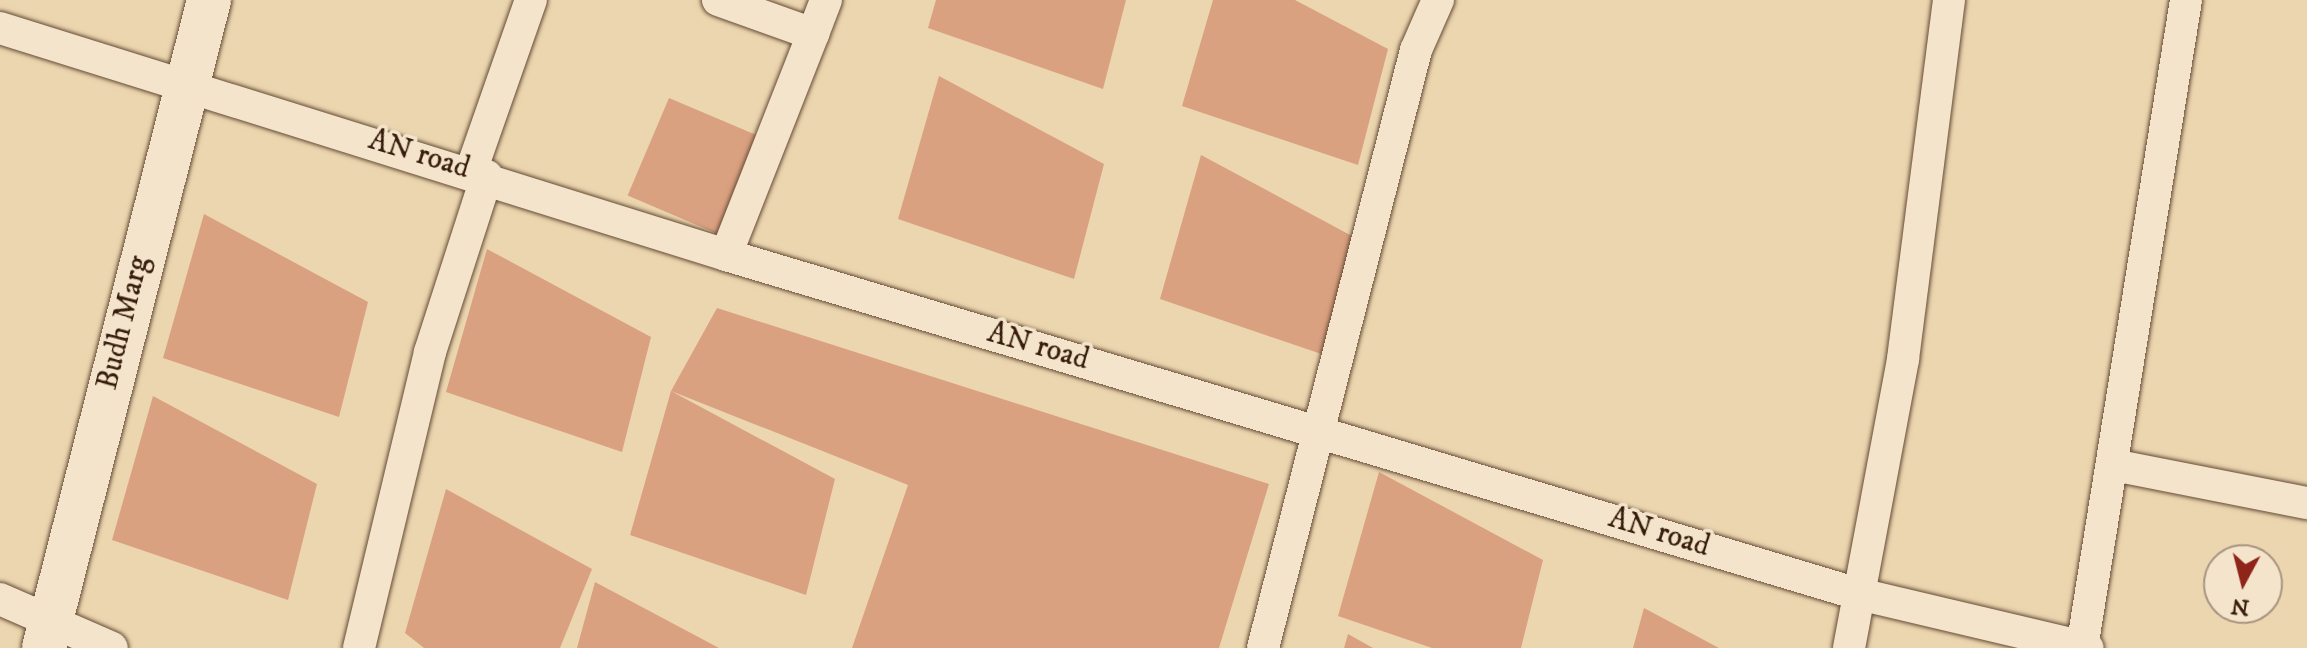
<!DOCTYPE html>
<html>
<head>
<meta charset="utf-8">
<style>
  body { margin:0 }
  #map { position:relative; width:2307px; height:648px; overflow:hidden; background:#ecd6af; font-family:"IM FELL DW Pica",serif }
  div>[style] { position:absolute }
  .building>* { inset:0; background:#daa180; transform-origin:0 0 }
  .roads { filter:drop-shadow(0 0 2px #654b36) drop-shadow(0 0 2px #654b36) }
  .street>* { height:32px; margin:-16px; padding:0 16px; transform-origin:16px; border-radius:16px; background:#f3e4cb }
  .secondary>* { height:44px; margin:-22px; padding:0 22px; transform-origin:22px; border-radius:22px; background:#f3e4cb }
  span { translate:-50% -50%; white-space:nowrap; text-align:center; line-height:1.15; -webkit-text-stroke:7px #f3e4cb; paint-order:stroke }
  .street-label { font-size:30px; color:#381d0d }
  .north { position:absolute; left:2203px; top:544px; width:80px; height:80px; box-sizing:border-box; background:#f3e4cb; border:2px solid #a8947f; border-radius:50%; rotate:187deg; font-size:22px; font-weight:700; line-height:32px; text-align:center; color:#381d0d }
  .north::after { content:''; display:block; margin:auto; width:28px; height:36px; background:#8f2418; clip-path:polygon(50% 0,100% 100%,50% 72%,0 100%) }
</style>
</head>
<body>
<div id="map">
  <div class="building">
    <i style="clip-path:polygon(936px 0,1126px 0,1103px 89px,928px 28px)"></i>
    <i style="clip-path:polygon(1213px 0,1295px 0,1388px 49px,1358px 165px,1182px 106px)"></i>
    <i style="clip-path:polygon(939px 76px,1104px 164px,1074px 279px,898px 219px)"></i>
    <i style="left:669px;top:98px;width:100px;height:106px;rotate:23deg"></i>
    <i style="clip-path:polygon(1201px 155px,1365px 243px,1336px 359px,1160px 299px)"></i>
    <i style="clip-path:polygon(204px 214px,368px 302px,339px 417px,163px 358px)"></i>
    <i style="clip-path:polygon(487px 249px,651px 337px,622px 452px,446px 392px)"></i>
    <i style="clip-path:polygon(717px 308px,1269px 484px,1219px 648px,852px 648px,908px 485px,671px 391px,835px 479px,806px 595px,630px 535px,671px 391px)"></i>
    <i style="clip-path:polygon(153px 396px,317px 484px,288px 600px,112px 540px)"></i>
    <i style="clip-path:polygon(1379px 472px,1543px 560px,1521px 648px,1432px 648px,1338px 616px)"></i>
    <i style="clip-path:polygon(446px 489px,592px 569px,560px 648px,424px 648px,405px 633px)"></i>
    <i style="clip-path:polygon(595px 582px,719px 648px,577px 648px)"></i>
    <i style="clip-path:polygon(1644px 608px,1719px 648px,1633px 648px)"></i>
    <i style="clip-path:polygon(1348px 634px,1373px 648px,1344px 648px)"></i>
  </div>
  <div class="roads">
    <div class="street">
      <i style="left:718px;top:0;width:101px;rotate:19.7deg"></i>
      <i style="left:813px;top:34px;width:36px;rotate:-69deg"></i>
      <i style="left:0;top:28px;width:761px;rotate:17.36deg"></i>
      <i style="left:726px;top:255px;width:1179px;rotate:16.67deg"></i>
      <i style="left:1855px;top:593px;width:239px;rotate:13.3deg"></i>
      <i style="left:471px;top:171px;width:181px;rotate:-70.7deg"></i>
      <i style="left:726px;top:255px;width:238px;rotate:-68.5deg"></i>
      <i style="left:2113px;top:465px;width:198px;rotate:11.1deg"></i>
      <i style="left:0;top:599px;width:122px;rotate:23.6deg"></i>
      <i style="left:359px;top:648px;width:304px;rotate:-76.5deg"></i>
      <i style="left:430px;top:352px;width:185px;rotate:-72.1deg"></i>
      <i style="left:1263px;top:648px;width:617px;rotate:-75.65deg"></i>
      <i style="left:1416px;top:50px;width:55px;rotate:-66.3deg"></i>
      <i style="left:1849px;top:648px;width:294px;rotate:-79.4deg"></i>
      <i style="left:1903px;top:359px;width:362px;rotate:-82.7deg"></i>
      <i style="left:2082px;top:648px;width:656px;rotate:-80.88deg"></i>
    </div>
    <div class="secondary">
      <i style="left:44px;top:648px;width:669px;rotate:-75.71deg"></i>
    </div>
  </div>
  <div class="street-label">
    <span style="left:419px;top:155px;rotate:17deg">AN road</span>
    <span style="left:124px;top:323px;rotate:-76deg">Budh Marg</span>
    <span style="left:1038px;top:347px;rotate:16deg">AN road</span>
    <span style="left:1659px;top:533px;rotate:17deg">AN road</span>
  </div>
  <div class="north">N</div>
</div>
</body>
</html>
